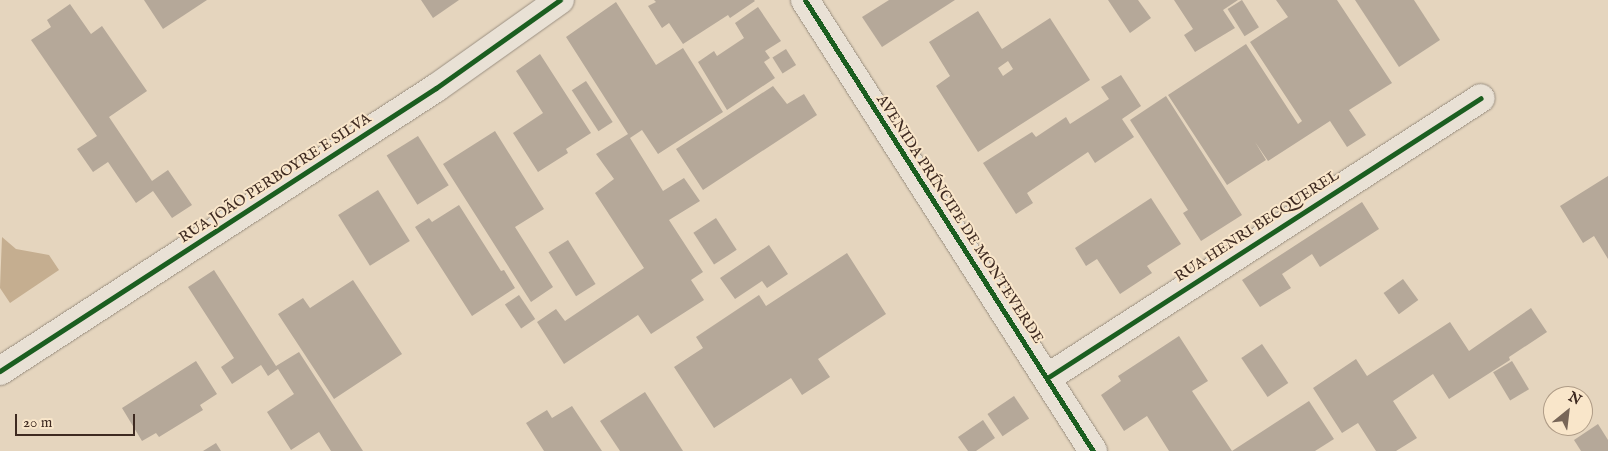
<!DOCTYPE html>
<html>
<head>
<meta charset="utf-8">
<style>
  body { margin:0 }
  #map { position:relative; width:1608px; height:451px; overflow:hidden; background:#e5d5be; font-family:"IM FELL English",serif }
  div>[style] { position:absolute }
  .water>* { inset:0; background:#c5ae90 }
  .building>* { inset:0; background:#b5a899; transform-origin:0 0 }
  .roads { filter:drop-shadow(0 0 1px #9b9082) drop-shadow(0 0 1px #9b9082) }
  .minor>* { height:28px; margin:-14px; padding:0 14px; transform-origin:14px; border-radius:14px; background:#e9e1d5 }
  .cycleway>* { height:5px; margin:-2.5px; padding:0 2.5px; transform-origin:2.5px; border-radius:2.5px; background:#1b5e20 }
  span { translate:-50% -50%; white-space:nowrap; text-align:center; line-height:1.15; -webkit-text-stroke:4px #f9e6ca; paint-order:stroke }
  .street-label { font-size:15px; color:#3e2a21 }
  .north { position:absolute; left:1543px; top:386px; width:50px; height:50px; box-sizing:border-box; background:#f9e6ca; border:1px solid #ae9b86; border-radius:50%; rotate:29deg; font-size:14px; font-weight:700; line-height:20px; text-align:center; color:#3e2a21 }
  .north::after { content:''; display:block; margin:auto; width:18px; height:22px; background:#786658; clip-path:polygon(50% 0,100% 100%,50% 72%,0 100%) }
  .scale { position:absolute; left:15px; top:414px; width:120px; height:22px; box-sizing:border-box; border:2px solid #3e2a21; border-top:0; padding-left:6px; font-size:15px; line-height:18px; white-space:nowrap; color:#3e2a21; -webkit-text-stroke:4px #f9e6ca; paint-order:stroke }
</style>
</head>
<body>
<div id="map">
  <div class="water">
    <i style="clip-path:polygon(2px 237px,16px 249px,49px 255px,59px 270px,10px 303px,0 288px)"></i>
  </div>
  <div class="building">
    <i style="clip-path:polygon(144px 0,207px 0,163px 29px)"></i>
    <i style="clip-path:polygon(421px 0,459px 0,433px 18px)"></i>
    <i style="clip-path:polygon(654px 0,754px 0,755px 1px,730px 18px,728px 15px,683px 44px,669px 23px,662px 28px,648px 6px,656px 2px)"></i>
    <i style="clip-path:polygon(889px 0,955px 0,882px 47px,862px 17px)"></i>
    <i style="clip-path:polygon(1108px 0,1138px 0,1151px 18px,1130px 33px)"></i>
    <i style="clip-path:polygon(1174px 0,1238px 0,1223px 10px,1235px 28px,1195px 52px,1184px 35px,1193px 29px)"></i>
    <i style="left:1242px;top:0;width:32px;height:17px;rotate:58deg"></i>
    <i style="clip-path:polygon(1276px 0,1337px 0,1392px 83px,1349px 110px,1366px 135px,1347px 147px,1330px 121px,1268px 161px,1255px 142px,1266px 160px,1227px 185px,1168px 95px,1246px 44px,1298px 124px,1302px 121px,1250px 42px,1288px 17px)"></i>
    <i style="clip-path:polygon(1355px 0,1414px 0,1440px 40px,1399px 67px)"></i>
    <i style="clip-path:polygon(616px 2px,656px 65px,683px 48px,723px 112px,658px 154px,642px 130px,630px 138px,663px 191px,684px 178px,700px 201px,669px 220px,703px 272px,691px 280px,704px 300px,651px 334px,638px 315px,564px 364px,537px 322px,556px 309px,565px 321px,644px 268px,595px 193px,614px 179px,596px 154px,628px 134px,566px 37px)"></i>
    <i style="clip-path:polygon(70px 4px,91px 34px,102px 26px,147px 91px,109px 117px,152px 181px,168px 170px,192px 205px,172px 218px,153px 191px,136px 203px,108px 162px,93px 172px,77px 149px,97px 136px,31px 40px,51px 27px,47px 20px)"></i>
    <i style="clip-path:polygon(758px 7px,781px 41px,765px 51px,770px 58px,764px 62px,775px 78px,727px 110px,698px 62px,714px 51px,717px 56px,744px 38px,735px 23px)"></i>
    <i style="clip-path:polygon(evenodd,978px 11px,1002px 49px,1050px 18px,1090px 80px,978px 152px,936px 86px,950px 76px,929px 42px,978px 11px,1008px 61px,1013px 69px,1003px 76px,998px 68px,1008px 61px)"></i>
    <i style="left:786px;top:49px;width:19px;height:16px;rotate:58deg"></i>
    <i style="clip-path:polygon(540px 54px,591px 133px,566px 149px,568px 153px,538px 172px,513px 133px,543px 113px,516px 71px)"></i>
    <i style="clip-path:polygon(1121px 75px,1141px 106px,1122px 119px,1134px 137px,1095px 163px,1088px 152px,1027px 193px,1033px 203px,1016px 214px,983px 163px,1032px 132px,1036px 137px,1066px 117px,1070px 124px,1109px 99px,1101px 87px)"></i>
    <i style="left:586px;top:81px;width:49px;height:17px;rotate:57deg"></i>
    <i style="clip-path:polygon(773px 86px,787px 104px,804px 94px,817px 115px,703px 190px,676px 149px)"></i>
    <i style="clip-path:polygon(1166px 96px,1242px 215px,1201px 241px,1183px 213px,1188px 210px,1130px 120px)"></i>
    <i style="clip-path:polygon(495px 131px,544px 209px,515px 227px,553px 287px,531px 302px,443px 164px)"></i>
    <i style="left:418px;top:136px;width:58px;height:37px;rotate:58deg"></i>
    <i style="clip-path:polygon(1608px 176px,1608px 259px,1594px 236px,1583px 243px,1560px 206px)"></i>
    <i style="left:378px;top:190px;width:60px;height:47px;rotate:58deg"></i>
    <i style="clip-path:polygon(1151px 198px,1181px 244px,1147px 266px,1152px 273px,1120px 294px,1097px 259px,1086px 266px,1075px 248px)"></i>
    <i style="clip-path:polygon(1362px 202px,1379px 229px,1320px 267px,1312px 254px,1282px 274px,1291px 288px,1260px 307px,1242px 280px)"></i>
    <i style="clip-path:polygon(459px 205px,501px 271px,504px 270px,515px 288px,472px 316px,415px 227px,429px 218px,432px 222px)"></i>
    <i style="left:716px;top:218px;width:38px;height:27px;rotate:57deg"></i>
    <i style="left:568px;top:240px;width:52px;height:23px;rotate:58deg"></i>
    <i style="clip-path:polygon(769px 245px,788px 274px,767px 288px,762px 281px,735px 299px,720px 278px)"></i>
    <i style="clip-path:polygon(847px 253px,886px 314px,818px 359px,830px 377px,802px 395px,791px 378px,714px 428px,674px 367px,703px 348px,696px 337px,759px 295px,766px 306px)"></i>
    <i style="clip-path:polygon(214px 270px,276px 366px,299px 352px,363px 451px,331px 451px,319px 432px,291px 450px,267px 412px,294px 394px,278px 369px,268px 376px,261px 365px,232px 384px,221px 367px,234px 358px,188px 287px)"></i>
    <i style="left:1403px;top:279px;width:26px;height:24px;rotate:54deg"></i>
    <i style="clip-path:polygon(353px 280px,402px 354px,334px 399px,278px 314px,303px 298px,310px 308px)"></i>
    <i style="left:519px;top:295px;width:29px;height:17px;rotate:56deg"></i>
    <i style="clip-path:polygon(1531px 308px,1547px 332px,1509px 357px,1510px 360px,1449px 399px,1433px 374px,1393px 401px,1417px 438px,1396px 451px,1376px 451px,1358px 423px,1342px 433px,1313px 388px,1356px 359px,1367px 376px,1450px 322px,1469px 351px)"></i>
    <i style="clip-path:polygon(1179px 336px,1208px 381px,1192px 391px,1232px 451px,1169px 451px,1147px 416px,1124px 431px,1101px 395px,1121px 381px,1118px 376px)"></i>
    <i style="left:1262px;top:344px;width:47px;height:25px;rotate:56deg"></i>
    <i style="clip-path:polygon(196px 361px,217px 394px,200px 405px,203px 410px,159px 437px,156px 433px,142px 441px,122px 408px)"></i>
    <i style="left:1512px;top:361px;width:33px;height:22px;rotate:59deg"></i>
    <i style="clip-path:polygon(645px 392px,683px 451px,620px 451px,600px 421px)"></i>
    <i style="left:1014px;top:396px;width:27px;height:32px;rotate:56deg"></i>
    <i style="clip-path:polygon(1309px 401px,1334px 439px,1315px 451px,1232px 451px)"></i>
    <i style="clip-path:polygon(572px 406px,602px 451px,544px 451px,526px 423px,547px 410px,552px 418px)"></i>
    <i style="clip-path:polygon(983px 420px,995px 438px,976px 451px,968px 451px,958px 437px)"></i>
    <i style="clip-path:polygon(1598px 424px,1608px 440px,1608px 451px,1581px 451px,1574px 440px)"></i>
    <i style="clip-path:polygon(216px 443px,221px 451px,203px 451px)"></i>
  </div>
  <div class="roads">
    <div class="minor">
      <i style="left:805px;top:0;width:535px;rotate:57.44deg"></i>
      <i style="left:0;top:371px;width:520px;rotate:-32.99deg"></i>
      <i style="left:436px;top:88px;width:152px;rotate:-35.4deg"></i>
      <i style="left:1047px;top:378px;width:516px;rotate:-32.83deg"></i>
    </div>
  </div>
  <div class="cycleway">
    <i style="left:805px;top:0;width:535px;rotate:57.44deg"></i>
    <i style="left:0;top:371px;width:520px;rotate:-32.99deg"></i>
    <i style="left:436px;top:88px;width:152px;rotate:-35.4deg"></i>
    <i style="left:1047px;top:378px;width:516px;rotate:-32.83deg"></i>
  </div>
  <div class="street-label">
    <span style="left:275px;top:178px;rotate:-33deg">RUA JOÃO PERBOYRE E SILVA</span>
    <span style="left:960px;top:219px;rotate:57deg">AVENIDA PRÍNCIPE DE MONTEVERDE</span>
    <span style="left:1257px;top:226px;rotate:-33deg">RUA HENRI BECQUEREL</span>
  </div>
  <div class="north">N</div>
  <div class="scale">20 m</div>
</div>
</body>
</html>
